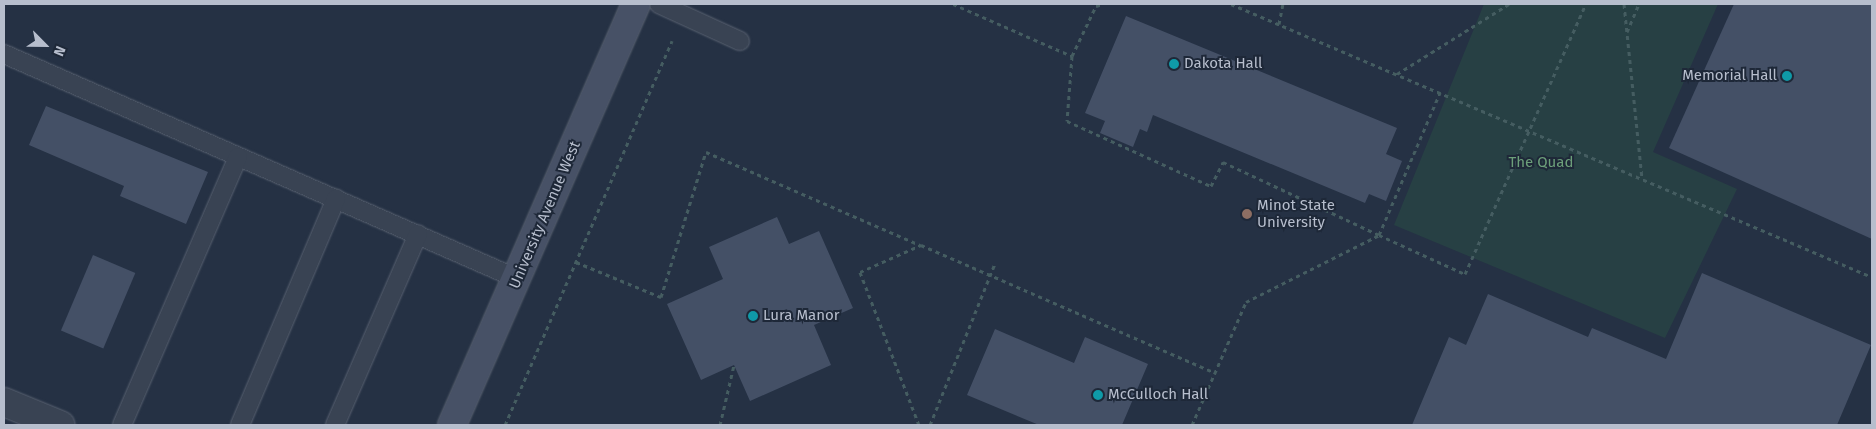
<!DOCTYPE html>
<html>
<head>
<meta charset="utf-8">
<style>
  body { margin:0 }
  #map { position:relative; width:1876px; height:429px; overflow:hidden; background:#253144; font-family:"Fira Sans",sans-serif }
  div>[style] { position:absolute }
  .green>* { inset:0; background:#274044 }
  .building>* { inset:0; background:#445066; transform-origin:0 0 }
  .path>* { height:3px; margin-top:-1.5px; transform-origin:0; background:repeating-linear-gradient(90deg,#455d61 0 4px,transparent 0 8px) }
  .roads { filter:drop-shadow(0 0 1px #586170) drop-shadow(0 0 1px #586170) }
  .lane>* { height:18px; margin:-9px; padding:0 9px; transform-origin:9px; border-radius:9px; background:#394353 }
  .street>* { height:28px; margin:-14px; padding:0 14px; transform-origin:14px; border-radius:14px; background:#394353 }
  .secondary>* { height:28px; margin:-14px; padding:0 14px; transform-origin:14px; border-radius:14px; background:#475166 }
  .dots>* { width:14px; height:14px; translate:-50% -50%; box-sizing:border-box; border:2px solid #1e2838; border-radius:50% }
  span { translate:-50% -50%; white-space:nowrap; text-align:center; line-height:1.15; -webkit-text-stroke:4px #1e2838; paint-order:stroke }
  .poi-label { font-size:15px; color:#b7becd }
  .left { translate:0 -50%; text-align:left }
  .right { translate:-100% -50%; text-align:right }
  .park-label { font-size:15px; color:#6c9f7a }
  .street-label { font-size:15px; color:#b7becd }
  .frame { position:absolute; inset:0; border:5px solid #b7becd; pointer-events:none }
  .north { position:absolute; left:20px; top:20px; width:50px; height:50px; -webkit-text-stroke:4px #1e2838; paint-order:stroke; rotate:113deg; font-size:14px; font-weight:700; line-height:20px; text-align:center; color:#b7becd }
  .north::after { content:''; display:block; margin:auto; width:18px; height:22px; background:#b7becd; clip-path:polygon(50% 0,100% 100%,50% 72%,0 100%) }
</style>
</head>
<body>
<div id="map">
  <div class="green">
    <i style="clip-path:polygon(1484px 4px,1718px 4px,1653px 152px,1737px 189px,1665px 338px,1394px 225px)"></i>
  </div>
  <div class="building">
    <i style="clip-path:polygon(1734px 4px,1872px 4px,1872px 239px,1669px 148px)"></i>
    <i style="clip-path:polygon(1126px 16px,1397px 128px,1386px 154px,1402px 161px,1386px 201px,1369px 194px,1365px 203px,1153px 115px,1147px 132px,1140px 129px,1133px 147px,1100px 133px,1105px 121px,1085px 113px)"></i>
    <i style="clip-path:polygon(46px 106px,208px 172px,186px 224px,120px 196px,124px 186px,29px 145px)"></i>
    <i style="clip-path:polygon(777px 217px,789px 244px,819px 231px,853px 308px,814px 325px,831px 365px,750px 401px,734px 365px,701px 380px,667px 304px,723px 279px,709px 247px)"></i>
    <i style="left:93px;top:255px;width:46px;height:82px;rotate:23deg"></i>
    <i style="clip-path:polygon(1702px 273px,1871px 345px,1837px 425px,1412px 425px,1449px 337px,1466px 345px,1488px 294px,1588px 337px,1592px 328px,1666px 359px)"></i>
    <i style="clip-path:polygon(995px 329px,1074px 363px,1085px 337px,1148px 364px,1122px 425px,1039px 425px,967px 395px)"></i>
  </div>
  <div class="path">
    <i style="left:953px;top:4px;width:130px;rotate:23.6deg"></i>
    <i style="left:1072px;top:56px;width:55px;rotate:-64.4deg"></i>
    <i style="left:1096px;top:6px;width:7px;rotate:-16deg"></i>
    <i style="left:1231px;top:4px;width:697px;rotate:23.07deg"></i>
    <i style="left:1624px;top:4px;width:175px;rotate:84.1deg"></i>
    <i style="left:1279px;top:24px;width:20px;rotate:-79deg"></i>
    <i style="left:1627px;top:32px;width:30px;rotate:-67deg"></i>
    <i style="left:1072px;top:56px;width:65px;rotate:94.4deg"></i>
    <i style="left:1067px;top:121px;width:158px;rotate:24.3deg"></i>
    <i style="left:1211px;top:186px;width:27px;rotate:-63deg"></i>
    <i style="left:1223px;top:162px;width:172px;rotate:25.1deg"></i>
    <i style="left:1379px;top:235px;width:155px;rotate:-66.8deg"></i>
    <i style="left:1397px;top:74px;width:132px;rotate:-32deg"></i>
    <i style="left:576px;top:262px;width:92px;rotate:22.4deg"></i>
    <i style="left:661px;top:297px;width:152px;rotate:-72.8deg"></i>
    <i style="left:706px;top:152px;width:233px;rotate:23.5deg"></i>
    <i style="left:505px;top:425px;width:419px;rotate:-66.5deg"></i>
    <i style="left:720px;top:425px;width:62px;rotate:-76.9deg"></i>
    <i style="left:919px;top:425px;width:164px;rotate:-111.1deg"></i>
    <i style="left:860px;top:272px;width:67px;rotate:-23.9deg"></i>
    <i style="left:921px;top:245px;width:321px;rotate:23.5deg"></i>
    <i style="left:930px;top:425px;width:175px;rotate:-68.1deg"></i>
    <i style="left:1192px;top:425px;width:134px;rotate:-66.3deg"></i>
    <i style="left:1246px;top:302px;width:149px;rotate:-26.7deg"></i>
    <i style="left:1379px;top:235px;width:94px;rotate:24.4deg"></i>
    <i style="left:1465px;top:274px;width:296px;rotate:-65.9deg"></i>
  </div>
  <div class="roads">
    <div class="lane">
      <i style="left:659px;top:4px;width:89px;rotate:24.6deg"></i>
      <i style="left:4px;top:54px;width:561px;rotate:23.64deg"></i>
      <i style="left:122px;top:425px;width:292px;rotate:-66.6deg"></i>
      <i style="left:240px;top:425px;width:246px;rotate:-67deg"></i>
      <i style="left:335px;top:425px;width:208px;rotate:-66.5deg"></i>
    </div>
    <div class="street">
      <i style="left:4px;top:402px;width:61px;rotate:22.3deg"></i>
    </div>
    <div class="secondary">
      <i style="left:452px;top:425px;width:459px;rotate:-66.4deg"></i>
    </div>
  </div>
  <div class="dots">
    <i style="left:1174px;top:64px;background:#0f9aa8"></i>
    <i style="left:1787px;top:76px;background:#0f9aa8"></i>
    <i style="left:1247px;top:214px;background:#8d6e63"></i>
    <i style="left:753px;top:316px;background:#0f9aa8"></i>
    <i style="left:1098px;top:395px;background:#0f9aa8"></i>
  </div>
  <div class="poi-label">
    <span class="left" style="left:1184px;top:64px">Dakota Hall</span>
    <span class="right" style="left:1777px;top:76px">Memorial Hall</span>
    <span class="left" style="left:1257px;top:214px">Minot State<br>University</span>
    <span class="left" style="left:763px;top:316px">Lura Manor</span>
    <span class="left" style="left:1108px;top:395px">McCulloch Hall</span>
  </div>
  <div class="park-label">
    <span style="left:1541px;top:163px">The Quad</span>
  </div>
  <div class="street-label">
    <span style="left:545px;top:215px;rotate:-67deg">University Avenue West</span>
  </div>
  <div class="frame"></div>
  <div class="north">N</div>
</div>
</body>
</html>
